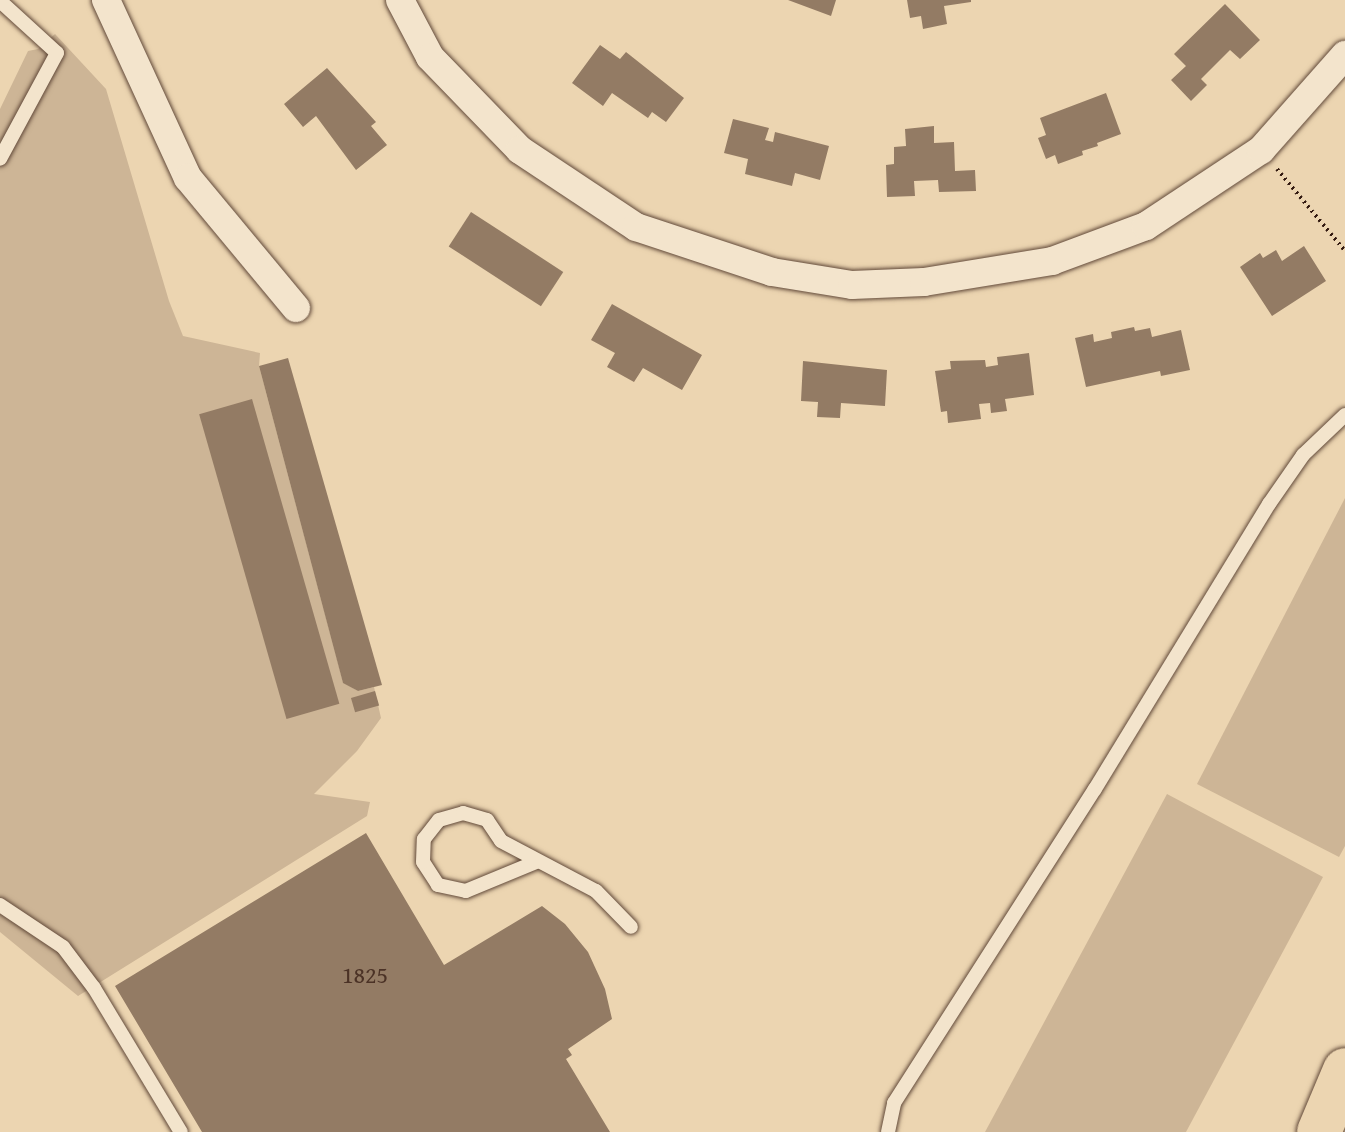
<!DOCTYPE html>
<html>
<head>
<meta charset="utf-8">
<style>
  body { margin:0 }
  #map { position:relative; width:1345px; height:1132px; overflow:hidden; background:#ecd5b1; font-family:"Gentium Book Plus",serif }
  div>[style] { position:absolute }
  .green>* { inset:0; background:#cdb596 }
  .building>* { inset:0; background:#937b64; transform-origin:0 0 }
  .path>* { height:4px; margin-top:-2px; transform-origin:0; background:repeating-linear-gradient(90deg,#331a11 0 2px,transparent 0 6px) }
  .roads { filter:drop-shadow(0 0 2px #614939) drop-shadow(0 0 2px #614939) }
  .service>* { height:14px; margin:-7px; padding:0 7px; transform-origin:7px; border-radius:7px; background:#f3e4cc }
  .minor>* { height:28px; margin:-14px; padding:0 14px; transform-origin:14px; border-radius:14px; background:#f3e4cc }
  .primary>* { height:44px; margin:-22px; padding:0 22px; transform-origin:22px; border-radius:22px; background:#ecd5b1 }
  span { translate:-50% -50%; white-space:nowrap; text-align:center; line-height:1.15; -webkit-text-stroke:7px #f3e4cc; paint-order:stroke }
  .number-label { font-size:24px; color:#4b3226 }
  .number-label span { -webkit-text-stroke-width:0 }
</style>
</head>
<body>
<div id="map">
  <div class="green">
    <i style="clip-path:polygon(55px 34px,106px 89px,169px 301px,183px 336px,260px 353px,259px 366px,343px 682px,358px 691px,374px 687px,381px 718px,357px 751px,314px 794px,370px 802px,367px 816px,78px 996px,0 932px,0 109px,28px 51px,38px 49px)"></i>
    <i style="clip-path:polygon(1345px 498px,1345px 846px,1339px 857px,1197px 784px)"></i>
    <i style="clip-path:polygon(1167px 794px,1323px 877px,1186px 1132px,985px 1132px)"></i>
  </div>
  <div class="building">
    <i style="clip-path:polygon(788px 0,836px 0,831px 16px)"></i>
    <i style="clip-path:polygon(907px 0,971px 0,971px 2px,944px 6px,947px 24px,923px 29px,921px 16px,910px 18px)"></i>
    <i style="clip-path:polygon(1225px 4px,1260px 40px,1240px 59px,1230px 50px,1201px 79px,1207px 85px,1191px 101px,1171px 80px,1186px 66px,1174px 54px)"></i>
    <i style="clip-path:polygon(600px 45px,620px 59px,626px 52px,684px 98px,666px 122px,652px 112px,648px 118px,612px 93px,603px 106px,572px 83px)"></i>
    <i style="clip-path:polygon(327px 68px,376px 122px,371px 126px,387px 145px,356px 170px,316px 116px,303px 127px,284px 104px)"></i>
    <i style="clip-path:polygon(1106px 93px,1121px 134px,1097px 143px,1098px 146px,1082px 151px,1083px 155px,1058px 164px,1055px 155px,1046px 159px,1038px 138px,1046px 135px,1040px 118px)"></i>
    <i style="clip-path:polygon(733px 119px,769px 128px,765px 140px,773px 142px,775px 132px,829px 146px,820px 180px,795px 173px,792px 186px,745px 174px,748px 159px,724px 153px)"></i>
    <i style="clip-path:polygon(934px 126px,934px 143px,954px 142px,955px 171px,975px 170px,976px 191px,939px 192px,938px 180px,914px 181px,915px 196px,887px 197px,886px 165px,894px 164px,894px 147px,906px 146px,905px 129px)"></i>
    <i style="left:471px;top:212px;width:110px;height:41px;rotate:33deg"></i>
    <i style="clip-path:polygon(1304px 246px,1326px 281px,1272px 316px,1240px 267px,1260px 253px,1263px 258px,1276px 250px,1282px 261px)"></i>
    <i style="clip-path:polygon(612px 304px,702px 355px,682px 390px,643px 368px,634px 382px,607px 367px,615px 353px,591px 340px)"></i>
    <i style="clip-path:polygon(1134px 327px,1135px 331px,1150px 328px,1152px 337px,1181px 330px,1190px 370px,1161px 376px,1160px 371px,1086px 387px,1075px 338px,1093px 334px,1094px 342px,1112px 338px,1111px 332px)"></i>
    <i style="clip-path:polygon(1029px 353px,1034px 395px,1005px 399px,1007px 411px,991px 413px,990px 403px,979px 404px,981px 419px,948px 423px,947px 411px,941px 412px,935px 371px,951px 369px,950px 361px,985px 360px,986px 367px,998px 365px,997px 357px)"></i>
    <i style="clip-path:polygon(288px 358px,382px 685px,358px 691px,343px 683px,259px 366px)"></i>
    <i style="clip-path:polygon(803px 361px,887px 370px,885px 406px,841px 403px,840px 418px,817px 417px,818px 402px,801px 401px)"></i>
    <i style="left:252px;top:399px;width:317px;height:55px;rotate:74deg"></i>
    <i style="left:375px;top:691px;width:15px;height:25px;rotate:74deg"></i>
    <i style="clip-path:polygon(366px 833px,444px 965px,542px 906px,565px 924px,588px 952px,605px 989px,612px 1019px,568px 1049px,572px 1055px,566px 1059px,610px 1132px,202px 1132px,115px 986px)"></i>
  </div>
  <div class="path">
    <i style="left:1277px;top:169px;width:107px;rotate:50.3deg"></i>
  </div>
  <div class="roads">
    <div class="service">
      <i style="left:0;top:1px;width:77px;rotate:42.4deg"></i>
      <i style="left:57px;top:53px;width:120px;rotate:118.3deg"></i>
      <i style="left:536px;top:862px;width:76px;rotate:157.5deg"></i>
      <i style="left:466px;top:891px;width:29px;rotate:-168deg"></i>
      <i style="left:438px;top:885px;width:27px;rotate:-123deg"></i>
      <i style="left:423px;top:862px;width:23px;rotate:-88deg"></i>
      <i style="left:424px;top:839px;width:24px;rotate:-52deg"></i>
      <i style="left:439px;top:820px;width:25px;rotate:-16deg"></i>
      <i style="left:463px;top:813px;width:25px;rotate:16deg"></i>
      <i style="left:487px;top:820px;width:25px;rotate:56deg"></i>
      <i style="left:501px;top:841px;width:107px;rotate:27.8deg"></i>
      <i style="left:596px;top:891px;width:50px;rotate:45.8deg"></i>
      <i style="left:0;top:905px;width:76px;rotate:33.7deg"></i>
      <i style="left:63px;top:947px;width:51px;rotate:52.9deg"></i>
      <i style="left:94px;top:988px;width:168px;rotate:58.9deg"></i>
      <i style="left:888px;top:1132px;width:30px;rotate:-78deg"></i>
      <i style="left:894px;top:1103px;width:373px;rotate:-57.4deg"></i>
      <i style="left:1095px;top:789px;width:334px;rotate:-58.6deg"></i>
      <i style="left:1269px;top:504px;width:60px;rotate:-55.2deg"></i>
      <i style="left:1303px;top:455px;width:58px;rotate:-43.6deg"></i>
    </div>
    <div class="minor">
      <i style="left:106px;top:0;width:196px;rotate:65.3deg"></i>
      <i style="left:188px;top:178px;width:169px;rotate:50.3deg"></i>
      <i style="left:400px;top:0;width:64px;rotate:62.2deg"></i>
      <i style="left:430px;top:57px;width:129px;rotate:45.9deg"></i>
      <i style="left:520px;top:150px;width:139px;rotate:33.6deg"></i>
      <i style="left:636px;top:227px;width:143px;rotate:18.3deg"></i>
      <i style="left:772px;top:272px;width:81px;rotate:9.2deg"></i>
      <i style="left:852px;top:285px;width:72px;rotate:-2.4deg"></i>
      <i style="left:924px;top:282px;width:130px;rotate:-9.3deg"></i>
      <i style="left:1052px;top:261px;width:100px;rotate:-20.4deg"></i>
      <i style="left:1146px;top:226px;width:138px;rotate:-33.5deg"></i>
      <i style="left:1261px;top:150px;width:127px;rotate:-48.5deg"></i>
    </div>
    <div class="primary">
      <i style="left:1319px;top:1132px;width:67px;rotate:-67.2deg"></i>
    </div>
  </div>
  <div class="number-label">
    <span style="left:365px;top:975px">1825</span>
  </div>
</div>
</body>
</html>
